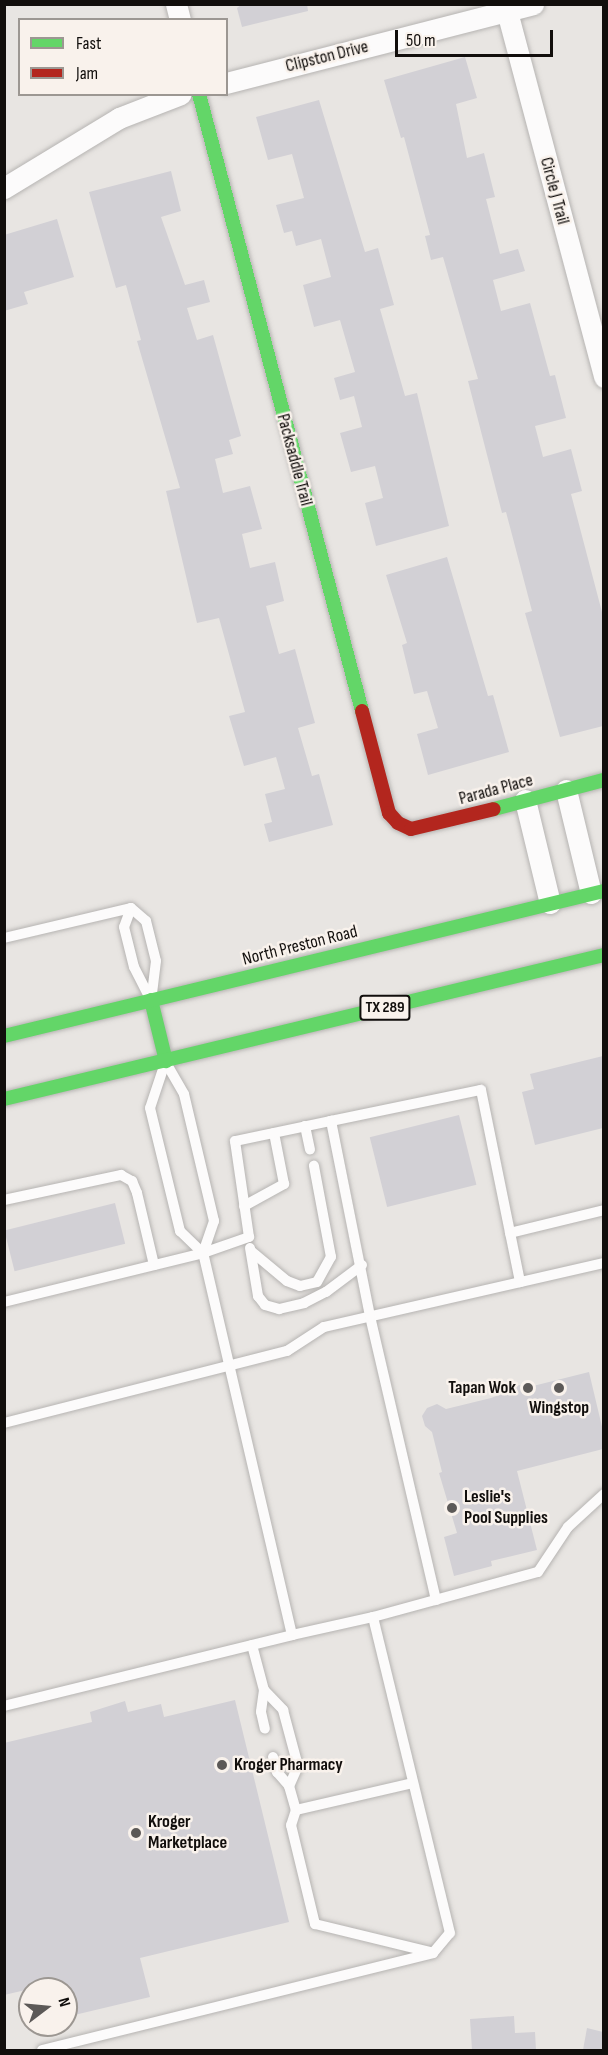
<!DOCTYPE html>
<html>
<head>
<meta charset="utf-8">
<style>
  body { margin:0 }
  #map { position:relative; width:608px; height:2055px; overflow:hidden; background:#e8e5e2; font-family:"Sofia Sans Condensed",sans-serif }
  div>[style] { position:absolute }
  .building>* { inset:0; background:#d2d0d5; transform-origin:0 0 }
  .roads { filter:drop-shadow(0 0 2px #b6b4b2) drop-shadow(0 0 2px #b6b4b2) }
  .lane>* { height:10px; margin:-5px; padding:0 5px; transform-origin:5px; border-radius:5px; background:#fcfbfb }
  .street>* { height:21px; margin:-10.5px; padding:0 10.5px; transform-origin:10.5px; border-radius:10.5px; background:#fcfbfb }
  .fast>* { height:14px; margin:-7px; padding:0 7px; transform-origin:7px; border-radius:7px; background:#63d668 }
  .jam>* { height:14px; margin:-7px; padding:0 7px; transform-origin:7px; border-radius:7px; background:#b3261e }
  .dots>* { width:16px; height:16px; translate:-50% -50%; box-sizing:border-box; border:3px solid #f9f2ec; border-radius:50% }
  span { translate:-50% -50%; white-space:nowrap; text-align:center; line-height:1.15; -webkit-text-stroke:5px #f9f2ec; paint-order:stroke }
  .shield-label span { padding:2px 4px; background:#f9f2ec; border:2px solid; border-radius:4px; -webkit-text-stroke-width:0 }
  .shield-label { font-size:16px; color:#110e0c; font-weight:700 }
  .street-label { font-size:18px; color:#110e0c }
  .poi-label { font-size:18px; color:#110e0c; font-weight:700 }
  .right { translate:-100% -50%; text-align:right }
  .left { translate:0 -50%; text-align:left }
  .frame { position:absolute; inset:0; border:6px solid #110e0c; pointer-events:none }
  .legend { position:absolute; left:18px; top:18px; width:210px; height:78px; box-sizing:border-box; background:#f9f2ec; border:2px solid #9c9792; margin:0; padding:8px 10px; list-style:none; font-size:18px; color:#110e0c }
  .legend li { display:flex; align-items:center; gap:12px; height:30px }
  .legend b { width:30px; border:2px solid #9c9792 }
  .north { position:absolute; left:18px; top:1977px; width:60px; height:60px; box-sizing:border-box; background:#f9f2ec; border:2px solid #9c9792; border-radius:50%; rotate:74deg; font-size:16px; font-weight:700; line-height:24px; text-align:center; color:#110e0c }
  .north::after { content:''; display:block; margin:auto; width:21px; height:27px; background:#5c5957; clip-path:polygon(50% 0,100% 100%,50% 72%,0 100%) }
  .scale { position:absolute; left:395px; top:30px; width:158px; height:27px; box-sizing:border-box; border:3px solid #110e0c; border-top:0; padding-left:8px; font-size:18px; line-height:21px; white-space:nowrap; color:#110e0c; -webkit-text-stroke:4px #f9f2ec; paint-order:stroke }
</style>
</head>
<body>
<div id="map">
  <div class="building">
    <i style="clip-path:polygon(242px 4px,307px 4px,308px 11px,242px 27px,237px 8px)"></i>
    <i style="clip-path:polygon(465px 57px,477px 98px,456px 104px,467px 158px,484px 153px,495px 197px,486px 199px,500px 254px,518px 249px,525px 271px,493px 280px,501px 311px,530px 303px,550px 376px,555px 375px,566px 418px,535px 426px,543px 457px,571px 449px,582px 491px,571px 494px,603px 616px,603px 726px,560px 737px,525px 613px,532px 611px,506px 512px,502px 513px,468px 381px,478px 379px,443px 257px,431px 260px,425px 236px,430px 235px,404px 137px,401px 138px,384px 80px)"></i>
    <i style="clip-path:polygon(319px 100px,365px 252px,378px 248px,394px 305px,380px 309px,405px 396px,417px 393px,449px 526px,376px 546px,365px 503px,383px 498px,375px 466px,351px 472px,340px 433px,362px 427px,354px 396px,340px 400px,334px 378px,355px 372px,340px 320px,314px 327px,303px 285px,331px 277px,321px 239px,296px 246px,292px 231px,284px 233px,276px 205px,304px 198px,292px 154px,268px 160px,256px 117px)"></i>
    <i style="clip-path:polygon(171px 171px,181px 211px,161px 217px,185px 285px,204px 280px,210px 302px,187px 308px,197px 340px,213px 335px,241px 436px,229px 440px,233px 454px,215px 459px,223px 493px,250px 486px,262px 529px,242px 534px,250px 568px,275px 562px,284px 601px,266px 606px,279px 654px,295px 649px,315px 723px,298px 728px,312px 776px,319px 774px,333px 825px,269px 842px,264px 824px,272px 822px,265px 794px,285px 789px,276px 757px,244px 766px,229px 716px,245px 712px,219px 618px,197px 623px,166px 491px,180px 488px,137px 341px,141px 340px,126px 285px,116px 288px,89px 192px)"></i>
    <i style="clip-path:polygon(57px 219px,74px 277px,24px 292px,28px 304px,4px 311px,4px 235px)"></i>
    <i style="clip-path:polygon(447px 557px,488px 696px,493px 695px,509px 752px,428px 775px,417px 734px,438px 728px,427px 691px,414px 694px,402px 645px,407px 643px,386px 575px)"></i>
    <i style="clip-path:polygon(603px 1056px,603px 1128px,535px 1145px,522px 1092px,534px 1089px,530px 1074px)"></i>
    <i style="left:459px;top:1115px;width:72px;height:92px;rotate:76deg"></i>
    <i style="left:115px;top:1203px;width:42px;height:114px;rotate:76deg"></i>
    <i style="clip-path:polygon(589px 1372px,603px 1431px,603px 1449px,517px 1471px,537px 1550px,491px 1561px,492px 1566px,454px 1576px,444px 1537px,457px 1533px,439px 1473px,442px 1472px,432px 1432px,425px 1426px,422px 1416px,427px 1408px,437px 1404px,446px 1409px,491px 1398px,513px 1390px,512px 1387px,532px 1382px,533px 1386px)"></i>
    <i style="clip-path:polygon(235px 1700px,289px 1922px,140px 1958px,150px 1997px,66px 2017px,66px 1989px,30px 1989px,4px 1995px,4px 1743px,92px 1722px,90px 1712px,125px 1701px,128px 1712px,161px 1704px,164px 1717px)"></i>
    <i style="clip-path:polygon(514px 2016px,515px 2033px,535px 2032px,536px 2050px,472px 2050px,470px 2019px)"></i>
    <i style="clip-path:polygon(587px 2028px,603px 2032px,603px 2050px,583px 2050px)"></i>
  </div>
  <div class="roads">
    <div class="lane">
      <i style="left:131px;top:908px;width:20px;rotate:41deg"></i>
      <i style="left:146px;top:921px;width:41px;rotate:76deg"></i>
      <i style="left:156px;top:961px;width:34px;rotate:97deg"></i>
      <i style="left:131px;top:908px;width:20px;rotate:110deg"></i>
      <i style="left:124px;top:927px;width:41px;rotate:76deg"></i>
      <i style="left:134px;top:967px;width:35px;rotate:63deg"></i>
      <i style="left:4px;top:938px;width:130px;rotate:-13.3deg"></i>
      <i style="left:164px;top:1066px;width:44px;rotate:108.4deg"></i>
      <i style="left:150px;top:1108px;width:127px;rotate:76.3deg"></i>
      <i style="left:180px;top:1231px;width:32px;rotate:44deg"></i>
      <i style="left:305px;top:1126px;width:24px;rotate:78deg"></i>
      <i style="left:4px;top:1200px;width:120px;rotate:-12.1deg"></i>
      <i style="left:121px;top:1175px;width:13px;rotate:29deg"></i>
      <i style="left:132px;top:1181px;width:13px;rotate:67deg"></i>
      <i style="left:137px;top:1193px;width:74px;rotate:76.7deg"></i>
      <i style="left:244px;top:1206px;width:46px;rotate:-28.8deg"></i>
      <i style="left:284px;top:1184px;width:52px;rotate:-101.1deg"></i>
      <i style="left:510px;top:1233px;width:97px;rotate:-13.7deg"></i>
      <i style="left:250px;top:1248px;width:49px;rotate:80.5deg"></i>
      <i style="left:258px;top:1296px;width:11px;rotate:52deg"></i>
      <i style="left:265px;top:1305px;width:15px;rotate:16deg"></i>
      <i style="left:279px;top:1309px;width:26px;rotate:-13deg"></i>
      <i style="left:304px;top:1303px;width:25px;rotate:-27deg"></i>
      <i style="left:326px;top:1292px;width:45px;rotate:-36.9deg"></i>
      <i style="left:251px;top:1251px;width:47px;rotate:39.8deg"></i>
      <i style="left:287px;top:1281px;width:14px;rotate:21deg"></i>
      <i style="left:300px;top:1286px;width:17px;rotate:-13deg"></i>
      <i style="left:317px;top:1282px;width:29px;rotate:-61deg"></i>
      <i style="left:331px;top:1257px;width:93px;rotate:-100.6deg"></i>
      <i style="left:4px;top:1302px;width:205px;rotate:-13.8deg"></i>
      <i style="left:203px;top:1253px;width:49px;rotate:-19.2deg"></i>
      <i style="left:249px;top:1237px;width:97px;rotate:-98.3deg"></i>
      <i style="left:235px;top:1141px;width:98px;rotate:-11.8deg"></i>
      <i style="left:4px;top:1423px;width:292px;rotate:-14.3deg"></i>
      <i style="left:287px;top:1351px;width:44px;rotate:-33deg"></i>
      <i style="left:324px;top:1327px;width:287px;rotate:-12.9deg"></i>
      <i style="left:436px;top:1600px;width:292px;rotate:-103.1deg"></i>
      <i style="left:370px;top:1316px;width:199px;rotate:-101.3deg"></i>
      <i style="left:331px;top:1121px;width:153px;rotate:-11.7deg"></i>
      <i style="left:481px;top:1090px;width:196px;rotate:78.5deg"></i>
      <i style="left:373px;top:1617px;width:171px;rotate:-15.3deg"></i>
      <i style="left:538px;top:1572px;width:54px;rotate:-56.3deg"></i>
      <i style="left:568px;top:1527px;width:49px;rotate:-42.5deg"></i>
      <i style="left:252px;top:1645px;width:47px;rotate:75.1deg"></i>
      <i style="left:264px;top:1690px;width:28px;rotate:46deg"></i>
      <i style="left:283px;top:1710px;width:58px;rotate:75deg"></i>
      <i style="left:298px;top:1766px;width:22px;rotate:114deg"></i>
      <i style="left:289px;top:1786px;width:25px;rotate:74deg"></i>
      <i style="left:296px;top:1810px;width:16px;rotate:108deg"></i>
      <i style="left:291px;top:1825px;width:102px;rotate:76.4deg"></i>
      <i style="left:315px;top:1924px;width:118px;rotate:13.7deg"></i>
      <i style="left:264px;top:1690px;width:22px;rotate:98deg"></i>
      <i style="left:261px;top:1712px;width:17px;rotate:77deg"></i>
      <i style="left:4px;top:1706px;width:297px;rotate:-13.8deg"></i>
      <i style="left:273px;top:1757px;width:16px;rotate:75deg"></i>
      <i style="left:277px;top:1772px;width:18px;rotate:49deg"></i>
      <i style="left:296px;top:1810px;width:120px;rotate:-13deg"></i>
      <i style="left:42px;top:2050px;width:403px;rotate:-13.9deg"></i>
      <i style="left:433px;top:1953px;width:26px;rotate:-50deg"></i>
      <i style="left:450px;top:1933px;width:325px;rotate:-103.7deg"></i>
      <i style="left:373px;top:1617px;width:83px;rotate:167.5deg"></i>
      <i style="left:292px;top:1635px;width:392px;rotate:-103.1deg"></i>
      <i style="left:203px;top:1253px;width:34px;rotate:-71deg"></i>
      <i style="left:214px;top:1221px;width:130px;rotate:-103.3deg"></i>
      <i style="left:184px;top:1094px;width:34px;rotate:-120deg"></i>
    </div>
    <div class="street">
      <i style="left:176px;top:4px;width:16px;rotate:76deg"></i>
      <i style="left:505px;top:4px;width:386px;rotate:75.1deg"></i>
      <i style="left:226px;top:83px;width:317px;rotate:-14.4deg"></i>
      <i style="left:4px;top:188px;width:135px;rotate:-31.3deg"></i>
      <i style="left:119px;top:118px;width:66px;rotate:-21.2deg"></i>
      <i style="left:566px;top:790px;width:106px;rotate:76.4deg"></i>
      <i style="left:525px;top:800px;width:106px;rotate:76.4deg"></i>
    </div>
    <div class="fast">
      <i style="left:199px;top:94px;width:638px;rotate:75.2deg"></i>
      <i style="left:494px;top:809px;width:114px;rotate:-14.8deg"></i>
      <i style="left:151px;top:1000px;width:63px;rotate:76.2deg"></i>
      <i style="left:4px;top:1036px;width:617px;rotate:-13.59deg"></i>
      <i style="left:4px;top:1099px;width:617px;rotate:-13.5deg"></i>
    </div>
    <div class="jam">
      <i style="left:362px;top:711px;width:106px;rotate:75.2deg"></i>
      <i style="left:389px;top:813px;width:13px;rotate:48deg"></i>
      <i style="left:398px;top:823px;width:14px;rotate:25deg"></i>
      <i style="left:411px;top:829px;width:85px;rotate:-13.5deg"></i>
    </div>
  </div>
  <div class="dots">
    <i style="left:528px;top:1388px;background:#5c5957"></i>
    <i style="left:559px;top:1388px;background:#5c5957"></i>
    <i style="left:452px;top:1508px;background:#5c5957"></i>
    <i style="left:222px;top:1765px;background:#5c5957"></i>
    <i style="left:136px;top:1833px;background:#5c5957"></i>
  </div>
  <div class="shield-label">
    <span style="left:385px;top:1008px">TX 289</span>
  </div>
  <div class="street-label">
    <span style="left:327px;top:57px;rotate:-14deg">Clipston Drive</span>
    <span style="left:554px;top:191px;rotate:75deg">Circle J Trail</span>
    <span style="left:294px;top:460px;rotate:75deg">Packsaddle Trail</span>
    <span style="left:496px;top:790px;rotate:-15deg">Parada Place</span>
    <span style="left:300px;top:946px;rotate:-14deg">North Preston Road</span>
  </div>
  <div class="poi-label">
    <span class="right" style="left:516px;top:1388px">Tapan Wok</span>
    <span style="left:559px;top:1408px">Wingstop</span>
    <span class="left" style="left:464px;top:1508px">Leslie's<br>Pool Supplies</span>
    <span class="left" style="left:234px;top:1765px">Kroger Pharmacy</span>
    <span class="left" style="left:148px;top:1833px">Kroger<br>Marketplace</span>
  </div>
  <div class="frame"></div>
  <ul class="legend">
  <li><b style="height:8px;background:#63d668"></b>Fast</li>
  <li><b style="height:8px;background:#b3261e"></b>Jam</li>
  </ul>
  <div class="north">N</div>
  <div class="scale">50 m</div>
</div>
</body>
</html>
